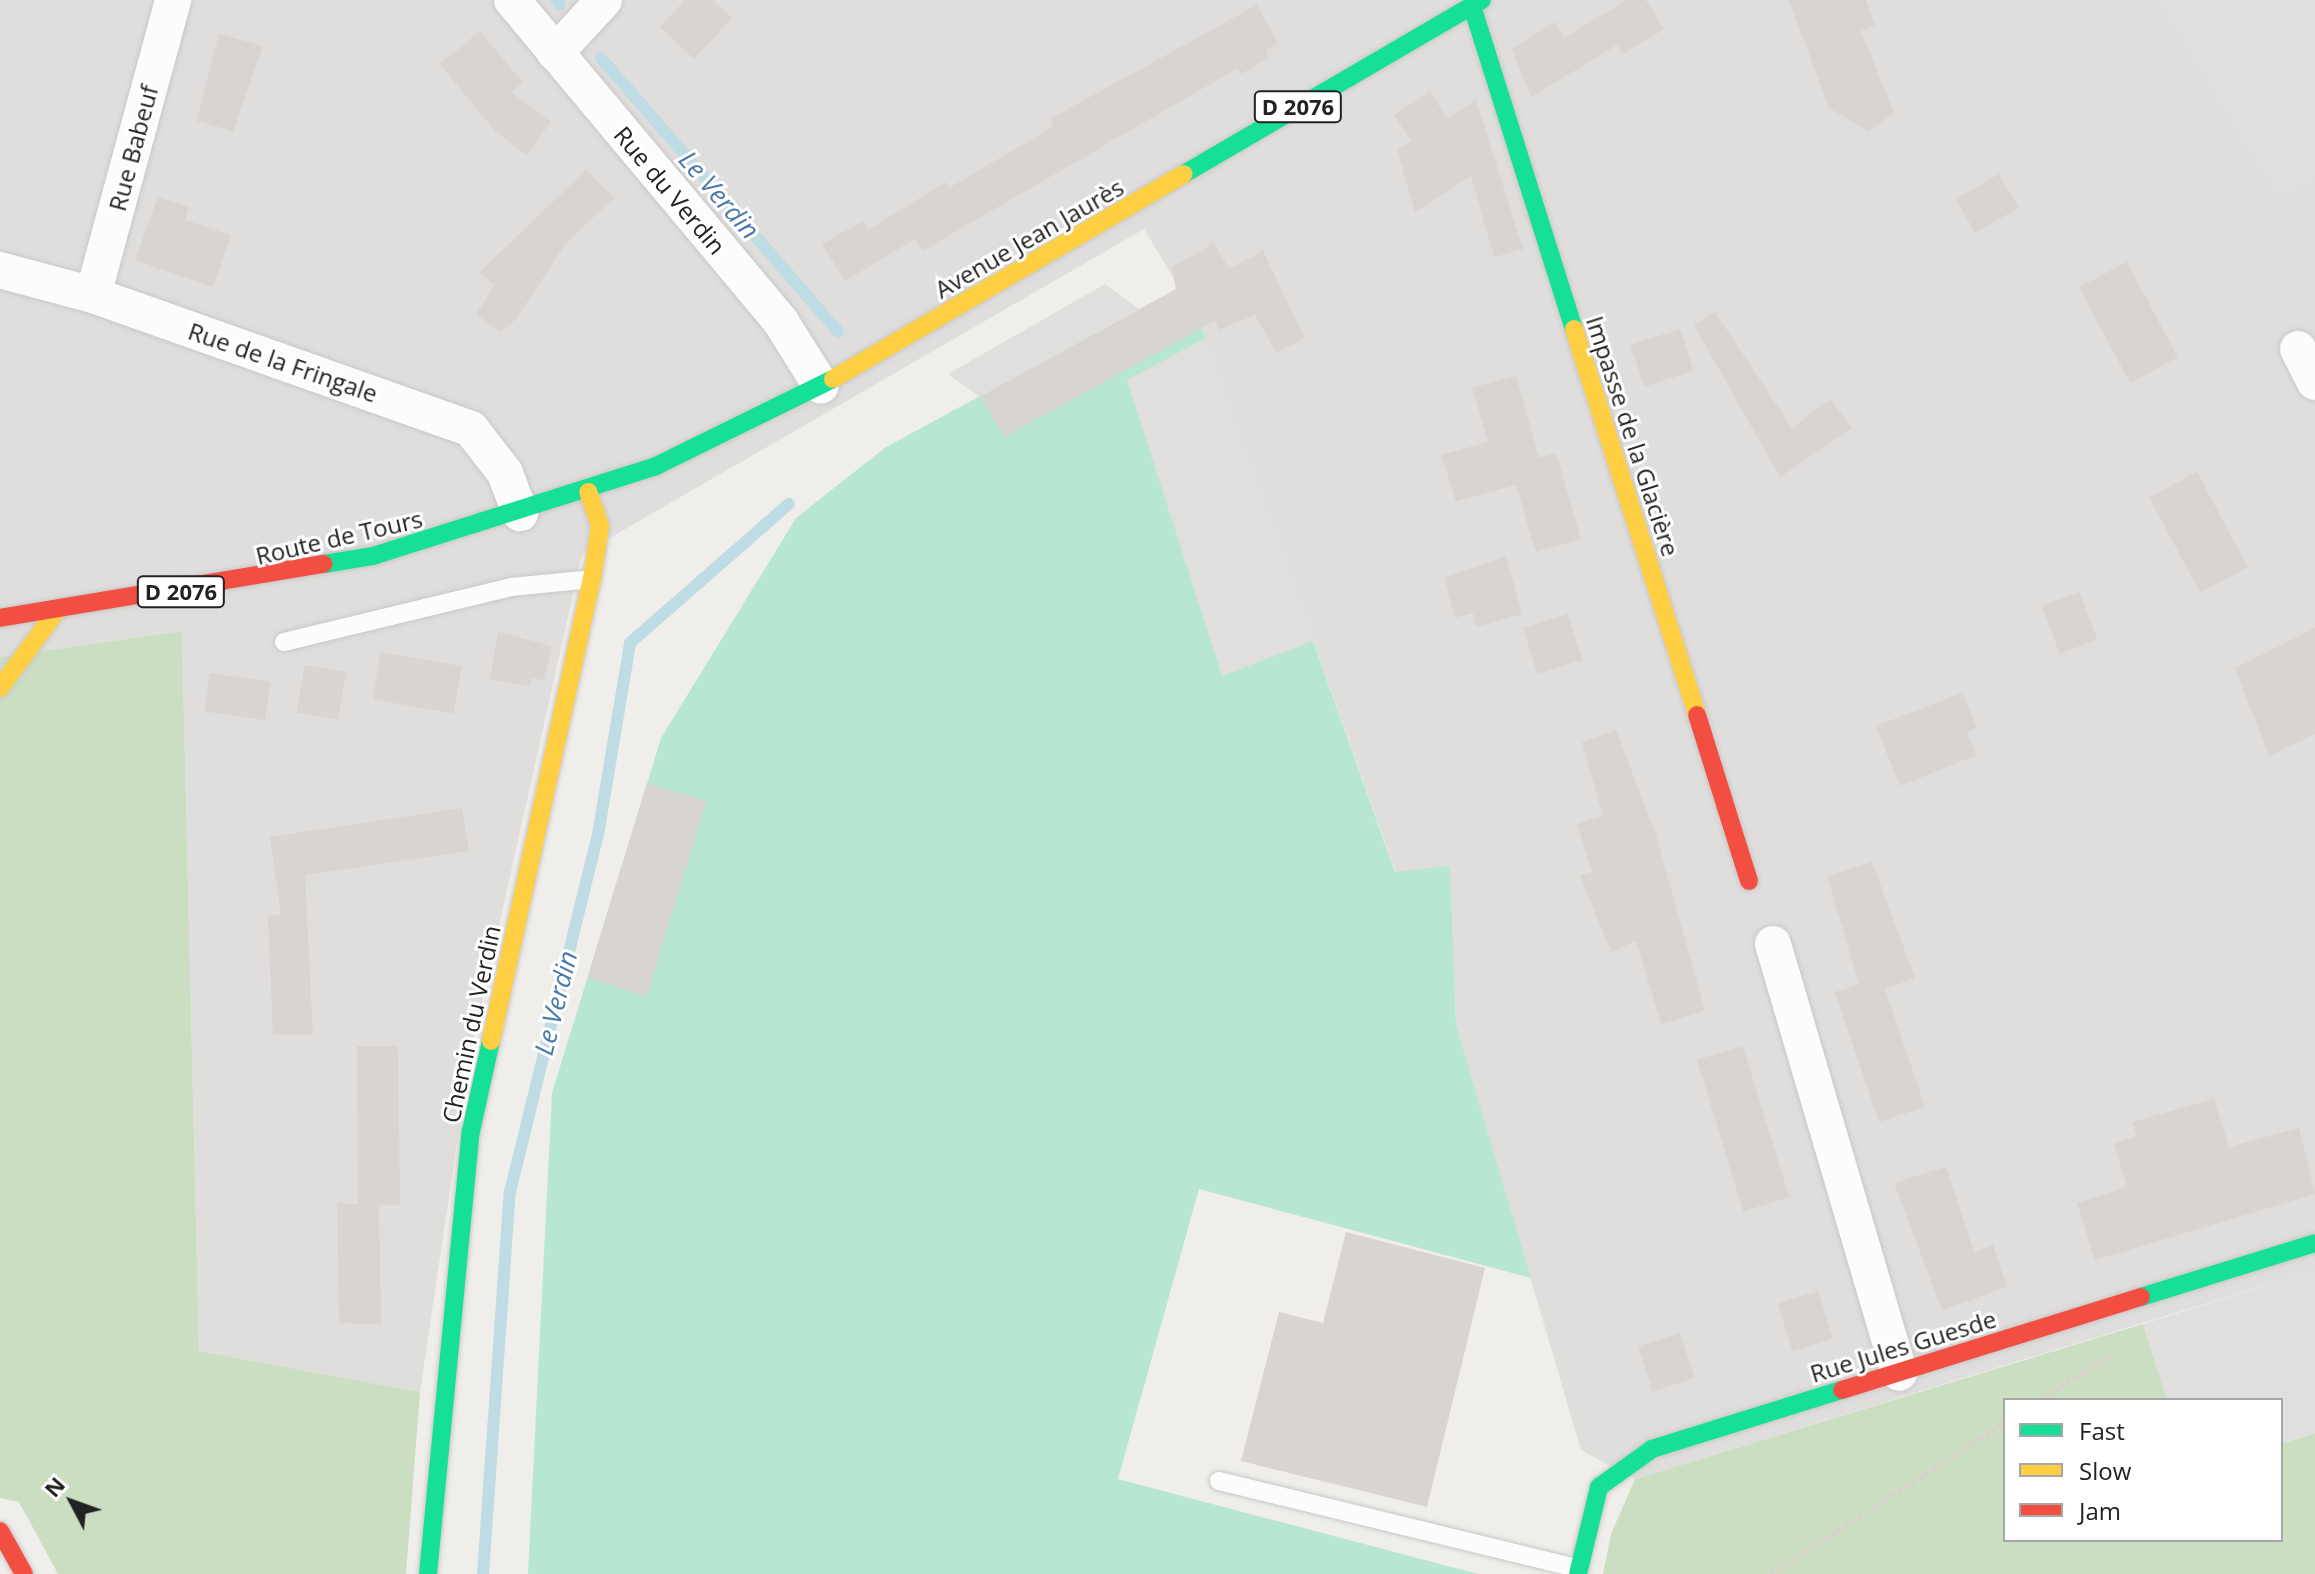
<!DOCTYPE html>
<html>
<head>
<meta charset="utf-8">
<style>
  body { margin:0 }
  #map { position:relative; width:2315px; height:1574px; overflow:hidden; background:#f0eeeb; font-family:"Open Sans",sans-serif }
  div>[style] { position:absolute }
  .residential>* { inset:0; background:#dfdedc }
  .forest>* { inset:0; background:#cbdec1 }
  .pitch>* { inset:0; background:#b7e6d2 }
  .parking>* { inset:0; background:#e0dfde }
  .stream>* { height:12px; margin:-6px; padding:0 6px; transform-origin:6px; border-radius:6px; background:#bfdbe3 }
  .building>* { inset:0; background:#d7d4d2; transform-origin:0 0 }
  .path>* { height:5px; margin-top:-2.5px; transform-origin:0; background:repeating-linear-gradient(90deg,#dccecd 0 4px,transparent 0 8px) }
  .roads { filter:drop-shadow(0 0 2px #c9c8c7) drop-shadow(0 0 2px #c9c8c7) }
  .lane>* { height:18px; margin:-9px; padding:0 9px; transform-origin:9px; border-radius:9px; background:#fdfcfc }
  .street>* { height:36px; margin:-18px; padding:0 18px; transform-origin:18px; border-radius:18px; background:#fdfcfc }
  .fast>* { height:18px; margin:-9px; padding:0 9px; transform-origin:9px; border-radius:9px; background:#16e098 }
  .slow>* { height:18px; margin:-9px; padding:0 9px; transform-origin:9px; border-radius:9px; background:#ffcf43 }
  .jam>* { height:18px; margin:-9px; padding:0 9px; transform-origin:9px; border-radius:9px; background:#f24e42 }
  span { translate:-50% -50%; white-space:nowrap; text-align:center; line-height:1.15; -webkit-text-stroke:6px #fff; paint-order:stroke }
  .shield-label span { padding:2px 6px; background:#fff; border:2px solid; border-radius:6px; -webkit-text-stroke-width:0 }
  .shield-label { font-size:22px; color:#222; font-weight:700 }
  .street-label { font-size:24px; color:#222 }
  .water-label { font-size:26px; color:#4a7aab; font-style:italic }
  .legend { position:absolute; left:2003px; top:1398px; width:280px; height:144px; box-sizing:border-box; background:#fff; border:2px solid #a7a7a7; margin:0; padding:10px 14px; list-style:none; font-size:24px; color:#222 }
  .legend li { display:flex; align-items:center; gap:16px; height:40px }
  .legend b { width:40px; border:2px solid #a7a7a7 }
  .north { position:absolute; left:32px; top:1462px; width:80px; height:80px; -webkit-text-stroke:6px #fff; paint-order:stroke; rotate:311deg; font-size:22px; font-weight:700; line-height:32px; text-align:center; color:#222 }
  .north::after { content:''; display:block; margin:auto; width:28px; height:36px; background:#222; clip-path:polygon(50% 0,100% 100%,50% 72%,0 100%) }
</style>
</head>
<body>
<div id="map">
  <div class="residential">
    <i style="clip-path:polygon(0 0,2315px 0,2315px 1270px,1635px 1479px,1581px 1450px,1456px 1025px,1450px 867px,1396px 873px,1200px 322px,1144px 229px,582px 554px,470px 1056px,420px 1392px,199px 1351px,182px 631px,0 657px)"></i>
  </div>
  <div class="forest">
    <i style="clip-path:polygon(182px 631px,199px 1351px,420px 1392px,406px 1574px,58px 1574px,19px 1502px,0 1498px,0 657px)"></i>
    <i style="clip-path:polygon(2143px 1324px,2167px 1400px,2005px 1400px,2005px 1540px,2281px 1540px,2281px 1444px,2315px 1433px,2315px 1574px,1603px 1574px,1611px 1534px,1635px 1479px)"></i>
  </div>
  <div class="pitch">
    <i style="clip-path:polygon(1181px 287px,1200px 322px,1395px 872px,1450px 866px,1456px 1025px,1531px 1278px,1199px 1189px,1118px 1479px,1478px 1574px,528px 1574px,552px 1093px,661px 738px,796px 518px,886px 447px)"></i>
  </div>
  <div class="parking">
    <i style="clip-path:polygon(2158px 0,2315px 0,2315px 178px,2279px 198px)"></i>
    <i style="clip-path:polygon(1105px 284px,1139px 309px,980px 397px,948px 374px)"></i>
    <i style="clip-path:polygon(1206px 338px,1313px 641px,1222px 676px,1127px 380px)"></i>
    <i style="clip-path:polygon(2315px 1270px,2315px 1433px,2281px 1444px,2281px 1400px,2167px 1400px,2143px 1324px)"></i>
  </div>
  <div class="stream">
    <i style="left:556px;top:0;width:6px;rotate:51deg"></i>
    <i style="left:601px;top:58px;width:362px;rotate:49.1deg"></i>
    <i style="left:483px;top:1574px;width:383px;rotate:-86deg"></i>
    <i style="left:510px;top:1192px;width:368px;rotate:-76.2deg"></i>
    <i style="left:598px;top:835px;width:195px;rotate:-80.5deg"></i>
    <i style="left:630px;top:643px;width:211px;rotate:-41.2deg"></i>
  </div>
  <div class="building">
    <i style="clip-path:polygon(685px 0,713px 0,732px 18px,694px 59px,660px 27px)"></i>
    <i style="clip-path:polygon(1627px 0,1646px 0,1664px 29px,1623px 54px,1617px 45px,1531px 97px,1512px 49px,1555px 22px,1564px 38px)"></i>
    <i style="clip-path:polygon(1789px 0,1866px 0,1875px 25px,1861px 31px,1894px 113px,1868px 131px,1829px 108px)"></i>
    <i style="clip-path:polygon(1257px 5px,1278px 43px,1266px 50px,1269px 58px,1241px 74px,1238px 68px,922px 251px,915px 239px,845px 281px,822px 244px,863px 221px,868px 230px,946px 182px,949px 188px,1054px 126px,1050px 119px)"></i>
    <i style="clip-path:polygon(480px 31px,523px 83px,511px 92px,551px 122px,526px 155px,495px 131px,440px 64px)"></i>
    <i style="clip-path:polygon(219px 34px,263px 46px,233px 131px,197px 121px)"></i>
    <i style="clip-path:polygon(1430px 91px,1447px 119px,1476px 100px,1523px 249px,1494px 257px,1471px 176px,1415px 212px,1397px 150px,1411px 141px,1394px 115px)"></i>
    <i style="clip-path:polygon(586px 170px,614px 198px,566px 243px,516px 319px,500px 332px,476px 314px,495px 285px,479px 273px)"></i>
    <i style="left:1999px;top:174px;width:39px;height:50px;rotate:60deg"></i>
    <i style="clip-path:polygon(158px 197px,189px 207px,185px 220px,231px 235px,213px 287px,135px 260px)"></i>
    <i style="clip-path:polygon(1214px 243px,1229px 269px,1263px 251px,1305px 338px,1276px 353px,1255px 315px,1219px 330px,1215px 321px,1004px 437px,980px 397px,1176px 289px,1172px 267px)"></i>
    <i style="left:2127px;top:262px;width:108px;height:54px;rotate:62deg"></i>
    <i style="clip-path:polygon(1715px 312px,1792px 428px,1830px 399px,1852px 428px,1780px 477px,1694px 325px)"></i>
    <i style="left:1680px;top:329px;width:44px;height:52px;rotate:72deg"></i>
    <i style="clip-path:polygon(1516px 376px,1539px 458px,1556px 453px,1581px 539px,1536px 552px,1516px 485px,1456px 501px,1441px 455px,1488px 442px,1472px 388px)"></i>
    <i style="left:2197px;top:472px;width:108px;height:54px;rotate:62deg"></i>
    <i style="clip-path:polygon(1506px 556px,1522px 614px,1476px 627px,1473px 613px,1455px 618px,1444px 578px)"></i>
    <i style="left:2079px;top:592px;width:51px;height:40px;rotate:69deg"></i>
    <i style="left:1568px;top:614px;width:48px;height:47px;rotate:73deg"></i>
    <i style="clip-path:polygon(2315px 628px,2315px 734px,2269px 756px,2235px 668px)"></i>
    <i style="clip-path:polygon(498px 632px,552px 646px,544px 680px,531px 678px,530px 686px,490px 679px)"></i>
    <i style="left:381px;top:652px;width:82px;height:48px;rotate:10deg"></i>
    <i style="left:305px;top:665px;width:42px;height:48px;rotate:10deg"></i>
    <i style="left:210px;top:673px;width:61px;height:39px;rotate:8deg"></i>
    <i style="clip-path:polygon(1962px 693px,1977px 728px,1967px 732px,1976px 755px,1900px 786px,1876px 726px)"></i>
    <i style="clip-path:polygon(1616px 730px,1656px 835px,1705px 1011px,1661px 1024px,1636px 941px,1611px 952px,1580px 875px,1592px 872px,1577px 824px,1603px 816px,1582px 742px)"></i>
    <i style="left:647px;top:783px;width:62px;height:204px;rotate:17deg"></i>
    <i style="clip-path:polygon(462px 808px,469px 851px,305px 875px,313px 1035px,273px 1035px,268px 916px,281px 915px,270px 837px)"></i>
    <i style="clip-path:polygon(1872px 862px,1915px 978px,1885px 989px,1925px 1107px,1879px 1122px,1835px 992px,1859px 984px,1827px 876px)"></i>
    <i style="clip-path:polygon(357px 1046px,398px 1046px,400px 1205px,379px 1205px,381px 1324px,339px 1323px,337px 1203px,358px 1204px)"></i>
    <i style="left:1743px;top:1046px;width:158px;height:48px;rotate:73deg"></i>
    <i style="clip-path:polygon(2214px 1099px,2229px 1147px,2299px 1128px,2315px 1194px,2095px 1260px,2077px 1203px,2127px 1187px,2114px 1144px,2137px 1136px,2132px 1122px)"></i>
    <i style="clip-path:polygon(1946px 1167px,1974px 1252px,1993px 1245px,2007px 1287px,1942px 1310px,1894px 1183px)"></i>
    <i style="clip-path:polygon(1346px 1232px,1485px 1268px,1427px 1507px,1241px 1461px,1279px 1312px,1323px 1323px)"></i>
    <i style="left:1818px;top:1291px;width:50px;height:42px;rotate:73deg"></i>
    <i style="left:1680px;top:1333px;width:47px;height:44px;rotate:72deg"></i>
  </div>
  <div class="path">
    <i style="left:2040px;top:1400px;width:87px;rotate:-32.8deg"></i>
    <i style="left:1771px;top:1574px;width:279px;rotate:-33deg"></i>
  </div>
  <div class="roads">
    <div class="lane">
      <i style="left:284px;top:642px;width:234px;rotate:-13.6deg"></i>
      <i style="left:511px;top:587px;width:81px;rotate:-5.6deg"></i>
      <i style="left:1219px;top:1481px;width:371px;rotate:13.7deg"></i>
    </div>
    <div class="street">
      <i style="left:512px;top:0;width:420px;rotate:50.1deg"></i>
      <i style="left:781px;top:322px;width:75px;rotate:58deg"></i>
      <i style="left:555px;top:53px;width:72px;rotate:-47.2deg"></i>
      <i style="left:0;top:270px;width:96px;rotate:15deg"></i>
      <i style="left:93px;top:295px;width:401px;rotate:19.5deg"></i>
      <i style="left:471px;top:429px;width:56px;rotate:52.3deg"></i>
      <i style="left:505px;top:473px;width:43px;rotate:69.4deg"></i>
      <i style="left:93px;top:295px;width:306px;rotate:-74.8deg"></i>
      <i style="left:2298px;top:349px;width:37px;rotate:63deg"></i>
      <i style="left:1773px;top:944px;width:447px;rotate:73.6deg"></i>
    </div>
    <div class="fast">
      <i style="left:1472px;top:6px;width:339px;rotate:72.5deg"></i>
      <i style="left:1184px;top:174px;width:345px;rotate:-30.3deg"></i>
      <i style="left:324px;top:564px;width:50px;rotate:-9.3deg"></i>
      <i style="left:373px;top:556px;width:297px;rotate:-17.6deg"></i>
      <i style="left:656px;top:466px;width:197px;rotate:-26.2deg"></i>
      <i style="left:2141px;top:1297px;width:182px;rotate:-17.2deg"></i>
      <i style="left:428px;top:1574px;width:445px;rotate:-84.5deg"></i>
      <i style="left:471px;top:1131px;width:92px;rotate:-77.5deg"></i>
      <i style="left:1578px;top:1574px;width:89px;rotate:-76.4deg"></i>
      <i style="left:1599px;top:1487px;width:65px;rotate:-35.6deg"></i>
      <i style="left:1652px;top:1449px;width:199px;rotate:-17.3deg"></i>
    </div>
    <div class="slow">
      <i style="left:1574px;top:329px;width:405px;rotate:72.3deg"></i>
      <i style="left:833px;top:379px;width:406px;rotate:-30.3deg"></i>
      <i style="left:0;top:688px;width:97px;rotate:-53.8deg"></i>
      <i style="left:491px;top:1041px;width:473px;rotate:-77.7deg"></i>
      <i style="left:592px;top:579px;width:54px;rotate:-81.4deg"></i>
      <i style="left:600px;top:526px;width:36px;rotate:-109deg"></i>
    </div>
    <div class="jam">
      <i style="left:0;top:618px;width:328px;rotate:-9.5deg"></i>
      <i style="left:1697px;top:715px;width:174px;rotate:72.6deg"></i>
      <i style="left:1842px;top:1390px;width:313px;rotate:-17.3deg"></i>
      <i style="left:0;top:1531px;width:49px;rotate:60.8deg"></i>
    </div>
  </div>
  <div class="shield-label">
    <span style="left:1298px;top:107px">D 2076</span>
    <span style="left:181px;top:592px">D 2076</span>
  </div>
  <div class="street-label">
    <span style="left:133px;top:148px;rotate:-75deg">Rue Babeuf</span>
    <span style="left:670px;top:190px;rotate:50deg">Rue du Verdin</span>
    <span style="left:1029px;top:238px;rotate:-30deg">Avenue Jean Jaurès</span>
    <span style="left:283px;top:362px;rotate:19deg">Rue de la Fringale</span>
    <span style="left:1633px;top:436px;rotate:72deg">Impasse de la Glacière</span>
    <span style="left:339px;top:537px;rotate:-13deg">Route de Tours</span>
    <span style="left:471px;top:1024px;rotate:-78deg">Chemin du Verdin</span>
    <span style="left:1903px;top:1346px;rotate:-17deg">Rue Jules Guesde</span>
  </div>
  <div class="water-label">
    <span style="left:719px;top:195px;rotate:49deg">Le Verdin</span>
    <span style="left:556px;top:1003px;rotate:-76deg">Le Verdin</span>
  </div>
  <ul class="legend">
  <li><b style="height:10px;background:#16e098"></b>Fast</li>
  <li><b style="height:10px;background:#ffcf43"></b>Slow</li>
  <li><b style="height:10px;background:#f24e42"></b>Jam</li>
  </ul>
  <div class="north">N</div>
</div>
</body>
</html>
